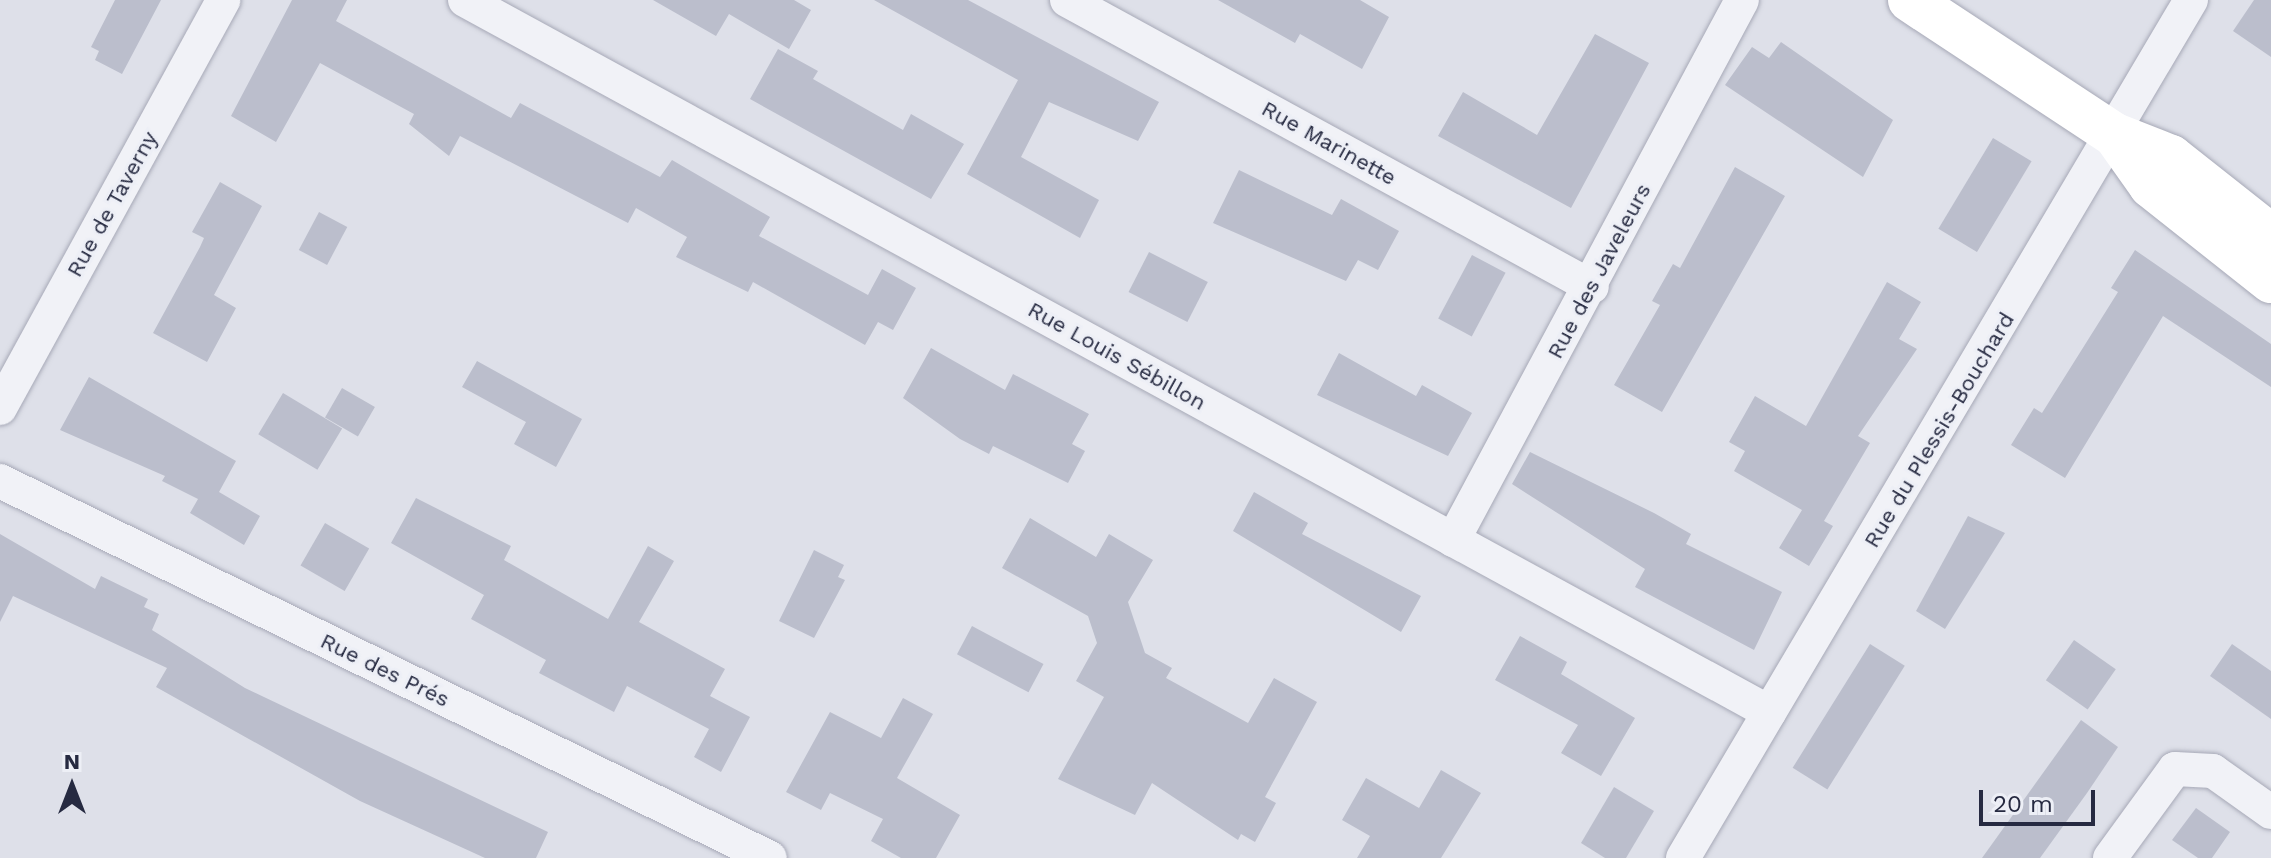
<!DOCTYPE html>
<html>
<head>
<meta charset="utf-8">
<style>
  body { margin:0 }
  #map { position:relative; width:2271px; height:858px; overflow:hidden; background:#dee0e9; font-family:"Work Sans",sans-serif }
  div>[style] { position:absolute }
  .building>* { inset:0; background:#bbbecc; transform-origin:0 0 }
  .roads { filter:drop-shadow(0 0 2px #a7a9b7) drop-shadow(0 0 2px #a7a9b7) }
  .minor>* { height:34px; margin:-17px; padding:0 17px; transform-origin:17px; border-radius:17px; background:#f1f2f7 }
  .secondary>* { height:44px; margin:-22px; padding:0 22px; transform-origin:22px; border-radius:22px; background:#fff }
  span { translate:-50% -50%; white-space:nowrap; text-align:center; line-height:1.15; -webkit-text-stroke:6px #edeff6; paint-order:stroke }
  .street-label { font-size:22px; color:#262a41 }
  .north { position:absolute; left:32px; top:746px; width:80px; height:80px; -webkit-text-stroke:6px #edeff6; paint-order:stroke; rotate:0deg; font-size:22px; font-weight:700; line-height:32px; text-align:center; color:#262a41 }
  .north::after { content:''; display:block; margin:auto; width:28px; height:36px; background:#262a41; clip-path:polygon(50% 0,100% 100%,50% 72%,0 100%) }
  .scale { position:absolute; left:1979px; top:790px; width:116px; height:36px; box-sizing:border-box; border:4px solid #262a41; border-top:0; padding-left:10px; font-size:24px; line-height:28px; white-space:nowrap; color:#262a41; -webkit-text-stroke:6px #edeff6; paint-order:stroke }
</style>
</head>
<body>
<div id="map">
  <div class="building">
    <i style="clip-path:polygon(115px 0,161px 0,122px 74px,95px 60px,99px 51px,91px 47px)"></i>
    <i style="clip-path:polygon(292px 0,347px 0,336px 21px,511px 118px,520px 103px,660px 177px,672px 160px,770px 217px,759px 236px,868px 295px,882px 269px,916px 288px,893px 330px,878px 322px,865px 345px,753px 282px,748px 292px,676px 257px,687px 237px,636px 208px,628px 223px,460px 136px,449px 156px,409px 124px,414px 114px,320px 63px,276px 142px,231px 116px)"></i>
    <i style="clip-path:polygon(653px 0,794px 0,811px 10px,789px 49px,729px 14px,716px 36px)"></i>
    <i style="clip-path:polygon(874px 0,968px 0,1159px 102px,1138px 141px,1049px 102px,1021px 157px,1099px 200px,1080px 238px,967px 174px,1018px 80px)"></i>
    <i style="clip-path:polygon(1218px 0,1360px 0,1389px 17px,1362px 69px,1300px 34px,1295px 43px)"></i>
    <i style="clip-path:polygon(2254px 0,2271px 0,2271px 57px,2233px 31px)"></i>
    <i style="clip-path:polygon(1595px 34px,1649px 63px,1571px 208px,1438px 136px,1463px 92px,1537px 135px)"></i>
    <i style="clip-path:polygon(1781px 42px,1893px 120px,1863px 177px,1725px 85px,1752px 47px,1769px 58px)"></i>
    <i style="clip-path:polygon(778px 49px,818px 71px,813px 79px,903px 130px,911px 114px,964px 144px,931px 199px,750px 99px)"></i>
    <i style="left:1993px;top:138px;width:45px;height:106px;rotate:31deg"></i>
    <i style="clip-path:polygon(1735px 167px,1785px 196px,1662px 412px,1614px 385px,1660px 305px,1652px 301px,1673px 264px,1680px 268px)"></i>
    <i style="clip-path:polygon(1239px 170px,1332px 215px,1341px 199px,1399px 231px,1378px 270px,1358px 260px,1346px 281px,1213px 223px)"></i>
    <i style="clip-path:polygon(220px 182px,262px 206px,214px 295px,236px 308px,207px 362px,153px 333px,200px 247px,204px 238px,192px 232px)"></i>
    <i style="left:319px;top:212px;width:32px;height:43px;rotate:28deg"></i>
    <i style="clip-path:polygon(2135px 250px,2271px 344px,2271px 387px,2163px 316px,2065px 478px,2011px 445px,2034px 408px,2042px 413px,2118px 292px,2111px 288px)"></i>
    <i style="left:1149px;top:252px;width:66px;height:45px;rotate:27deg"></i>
    <i style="left:1472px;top:255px;width:38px;height:72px;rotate:28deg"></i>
    <i style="clip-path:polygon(1887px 282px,1921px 302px,1899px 339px,1917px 349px,1858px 436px,1870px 443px,1824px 521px,1833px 526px,1809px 566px,1779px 548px,1802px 510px,1734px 471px,1745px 451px,1729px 442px,1755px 396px,1806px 426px)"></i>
    <i style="clip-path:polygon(931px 348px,1005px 390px,1013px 374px,1089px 414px,1072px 444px,1085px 451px,1068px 483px,993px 446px,989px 454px,960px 439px,903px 398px)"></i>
    <i style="clip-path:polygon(1339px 353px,1416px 396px,1422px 385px,1472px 413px,1448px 456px,1317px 395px)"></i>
    <i style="clip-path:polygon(477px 361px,582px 419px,556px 467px,514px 444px,526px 422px,462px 387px)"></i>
    <i style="clip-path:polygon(89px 377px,236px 461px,219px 492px,260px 516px,244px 545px,190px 513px,198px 499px,162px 481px,165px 476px,60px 430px)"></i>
    <i style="left:342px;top:388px;width:38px;height:34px;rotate:30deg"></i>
    <i style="left:283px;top:393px;width:69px;height:48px;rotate:31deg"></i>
    <i style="clip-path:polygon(1530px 452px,1654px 513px,1691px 534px,1686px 544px,1782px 592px,1754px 650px,1635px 587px,1645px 569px,1512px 484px)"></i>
    <i style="clip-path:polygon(1254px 492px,1308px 523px,1302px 534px,1421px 596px,1401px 632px,1233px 531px)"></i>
    <i style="clip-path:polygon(416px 498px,511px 546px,504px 560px,608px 619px,648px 546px,674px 561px,639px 622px,725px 669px,710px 696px,750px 717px,721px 772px,694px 757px,709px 729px,627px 686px,614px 712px,539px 673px,546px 660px,471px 619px,484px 595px,391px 543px)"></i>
    <i style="clip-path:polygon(1968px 516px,2005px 533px,1945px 629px,1916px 611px)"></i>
    <i style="clip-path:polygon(1030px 518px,1096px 557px,1109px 534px,1153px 560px,1128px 602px,1145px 653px,1172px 668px,1166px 678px,1248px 723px,1274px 678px,1317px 702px,1265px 797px,1276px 803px,1255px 842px,1241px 834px,1238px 840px,1152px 783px,1135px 815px,1058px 779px,1104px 697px,1076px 681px,1097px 643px,1088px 616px,1002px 568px)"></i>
    <i style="left:325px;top:523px;width:51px;height:49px;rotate:30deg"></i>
    <i style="clip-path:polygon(0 534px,95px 589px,101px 576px,148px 599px,144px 607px,159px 614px,152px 630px,245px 688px,548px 832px,536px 858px,485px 858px,360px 801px,156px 687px,167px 668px,13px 596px,0 622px)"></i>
    <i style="clip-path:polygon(814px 550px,844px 565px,838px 577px,845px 580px,814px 638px,779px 621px)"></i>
    <i style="left:972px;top:626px;width:81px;height:32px;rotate:28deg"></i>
    <i style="clip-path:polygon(1520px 636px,1567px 662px,1561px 674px,1635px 718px,1601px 776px,1561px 753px,1578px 725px,1495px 680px)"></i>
    <i style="left:2074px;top:640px;width:51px;height:49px;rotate:35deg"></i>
    <i style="left:1870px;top:644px;width:41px;height:146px;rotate:32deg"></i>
    <i style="clip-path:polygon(2232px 644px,2271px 671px,2271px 719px,2210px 676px)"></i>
    <i style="clip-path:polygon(903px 698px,933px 714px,897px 778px,960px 815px,936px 858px,901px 858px,871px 841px,883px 819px,830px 793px,821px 810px,786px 792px,830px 712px,881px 738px)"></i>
    <i style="clip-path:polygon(2081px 720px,2118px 747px,2087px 793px,2040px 858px,1982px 858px)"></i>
    <i style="clip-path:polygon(1441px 770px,1481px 793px,1441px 858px,1357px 858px,1370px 836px,1342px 820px,1366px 778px,1419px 808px)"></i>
    <i style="clip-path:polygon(1614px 787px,1654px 811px,1626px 858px,1605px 858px,1581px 843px)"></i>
    <i style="clip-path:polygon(2196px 808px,2230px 832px,2212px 858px,2198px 858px,2172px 840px)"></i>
  </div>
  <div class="roads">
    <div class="minor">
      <i style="left:465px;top:0;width:1486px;rotate:28.64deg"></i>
      <i style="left:1067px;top:0;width:598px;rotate:28.66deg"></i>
      <i style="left:0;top:408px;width:465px;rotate:-61.3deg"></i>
      <i style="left:0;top:481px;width:857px;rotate:26.09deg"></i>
      <i style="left:1453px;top:540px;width:612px;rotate:-61.84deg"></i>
      <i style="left:1683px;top:858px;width:997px;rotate:-59.37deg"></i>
      <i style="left:2110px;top:858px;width:110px;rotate:-53.9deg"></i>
      <i style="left:2175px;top:769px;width:38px;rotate:3deg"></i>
      <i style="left:2213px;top:771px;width:71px;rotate:35.3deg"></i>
    </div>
    <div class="secondary">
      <i style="left:1910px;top:0;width:245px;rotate:33.4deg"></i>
      <i style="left:2115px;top:135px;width:60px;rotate:21.4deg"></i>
      <i style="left:2171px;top:157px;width:127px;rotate:38.3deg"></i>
      <i style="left:2115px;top:135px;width:62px;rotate:54.8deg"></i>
      <i style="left:2151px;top:186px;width:153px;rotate:38.4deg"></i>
    </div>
  </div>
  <div class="street-label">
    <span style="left:1329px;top:143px;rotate:29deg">Rue Marinette</span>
    <span style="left:112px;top:204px;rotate:-61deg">Rue de Taverny</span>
    <span style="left:1599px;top:271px;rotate:-62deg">Rue des Javeleurs</span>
    <span style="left:1117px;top:356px;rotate:29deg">Rue Louis Sébillon</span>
    <span style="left:1939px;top:430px;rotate:-59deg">Rue du Plessis-Bouchard</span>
    <span style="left:385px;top:670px;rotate:26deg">Rue des Prés</span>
  </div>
  <div class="north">N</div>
  <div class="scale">20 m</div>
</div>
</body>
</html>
